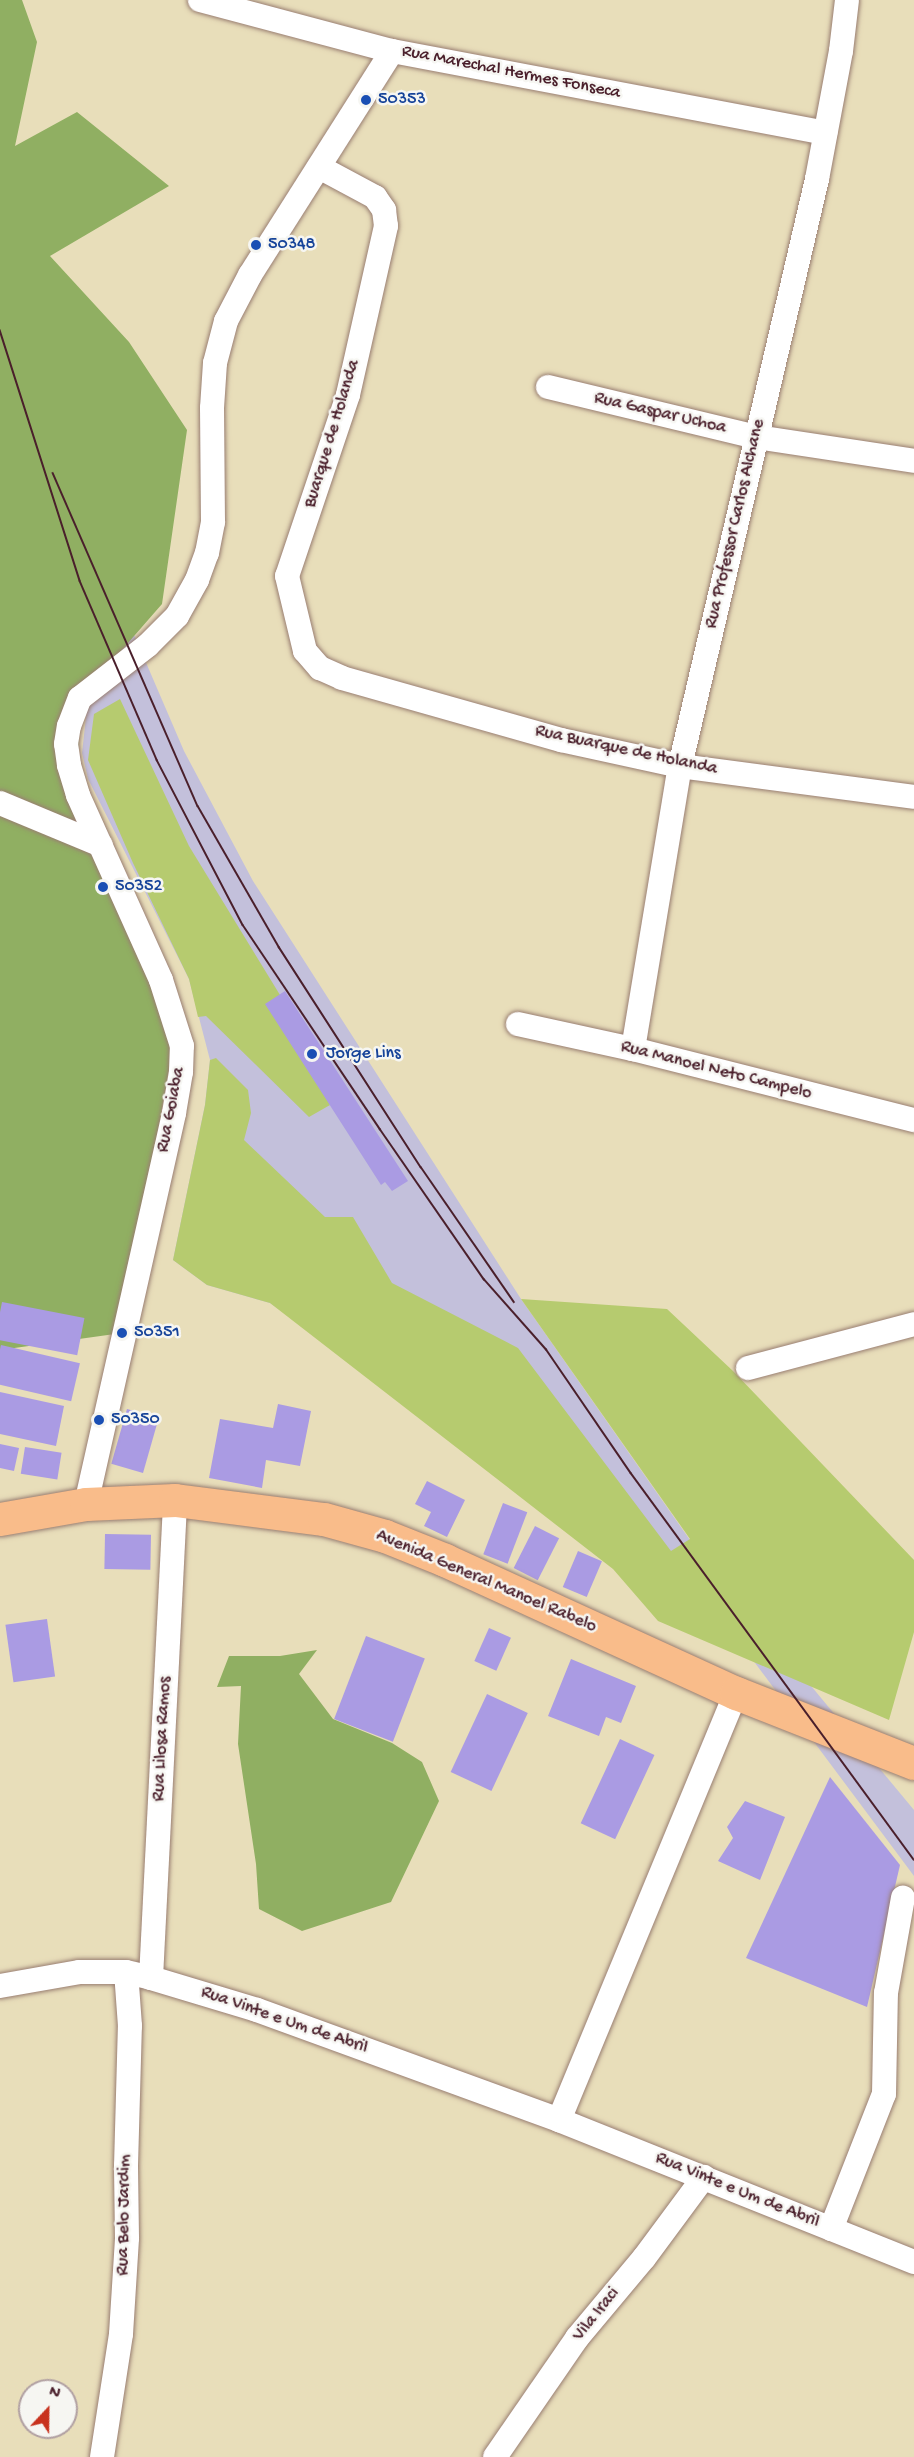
<!DOCTYPE html>
<html>
<head>
<meta charset="utf-8">
<style>
  body { margin:0 }
  #map { position:relative; width:914px; height:2457px; overflow:hidden; background:#e8deba; font-family:"Gochi Hand",sans-serif }
  div>[style] { position:absolute }
  .industrial>* { inset:0; background:#c3c0db }
  .green>* { inset:0; background:#b6cb6f }
  .forest>* { inset:0; background:#90af62 }
  .building>* { inset:0; background:#aa9be3; transform-origin:0 0 }
  .roads { filter:drop-shadow(0 0 2px #997e72) drop-shadow(0 0 2px #997e72) }
  .minor>* { height:24px; margin:-12px; padding:0 12px; transform-origin:12px; border-radius:12px; background:#fff }
  .primary>* { height:33px; margin:-16.5px; padding:0 16.5px; transform-origin:16.5px; border-radius:16.5px; background:#f9bc8a }
  .tram>* { height:1.5px; margin:-0.75px; padding:0 0.75px; transform-origin:0.75px; border-radius:0.75px; background:#4a1f2b }
  .dots>* { width:16px; height:16px; translate:-50% -50%; box-sizing:border-box; border:3px solid #f6f6f2; border-radius:50% }
  span { translate:-50% -50%; white-space:nowrap; text-align:center; line-height:1.15; -webkit-text-stroke:5px #f6f6f2; paint-order:stroke }
  .street-label { font-size:18px; color:#4a1f2b }
  .transit-label { font-size:18px; color:#164399 }
  .left { translate:0 -50%; text-align:left }
  .north { position:absolute; left:18px; top:2379px; width:60px; height:60px; box-sizing:border-box; background:#f6f6f2; border:2px solid #b1a0a2; border-radius:50%; rotate:22deg; font-size:16px; font-weight:700; line-height:24px; text-align:center; color:#4a1f2b }
  .north::after { content:''; display:block; margin:auto; width:21px; height:27px; background:#c8321e; clip-path:polygon(50% 0,100% 100%,50% 72%,0 100%) }
</style>
</head>
<body>
<div id="map">
  <div class="industrial">
    <i style="clip-path:polygon(0 289px,126px 616px,184px 751px,253px 881px,521px 1299px,690px 1540px,914px 1810px,914px 1876px,726px 1624px,270px 1303px,207px 1285px,173px 1260px,205px 1105px,210px 1060px,189px 979px,88px 779px,82px 753px,87px 708px)"></i>
  </div>
  <div class="green">
    <i style="clip-path:polygon(120px 699px,189px 846px,280px 995px,330px 1105px,309px 1117px,206px 1016px,198px 1017px,189px 979px,133px 863px,88px 760px,94px 714px)"></i>
    <i style="clip-path:polygon(216px 1058px,248px 1090px,251px 1113px,244px 1140px,325px 1217px,353px 1217px,392px 1283px,518px 1348px,671px 1551px,690px 1539px,521px 1299px,667px 1309px,733px 1371px,914px 1560px,914px 1632px,889px 1720px,658px 1621px,613px 1569px,270px 1303px,207px 1285px,173px 1260px,205px 1105px,210px 1060px)"></i>
  </div>
  <div class="forest">
    <i style="clip-path:polygon(0 0,22px 0,37px 42px,15px 146px,77px 112px,169px 186px,50px 256px,129px 342px,187px 430px,162px 604px,80px 698px,78px 795px,177px 1024px,122px 1333px,0 1350px)"></i>
    <i style="clip-path:polygon(317px 1650px,299px 1674px,333px 1719px,392px 1743px,422px 1762px,439px 1801px,391px 1902px,302px 1931px,259px 1909px,256px 1864px,238px 1744px,241px 1686px,217px 1687px,229px 1656px,280px 1656px)"></i>
  </div>
  <div class="building">
    <i style="clip-path:polygon(285px 991px,408px 1181px,392px 1191px,385px 1182px,381px 1185px,265px 1004px)"></i>
    <i style="left:2px;top:1302px;width:84px;height:38px;rotate:11deg"></i>
    <i style="left:1px;top:1345px;width:81px;height:39px;rotate:13deg"></i>
    <i style="clip-path:polygon(0 1392px,64px 1406px,56px 1446px,0 1434px)"></i>
    <i style="clip-path:polygon(278px 1404px,311px 1411px,300px 1466px,266px 1460px,262px 1488px,209px 1478px,220px 1419px,273px 1428px)"></i>
    <i style="left:127px;top:1409px;width:33px;height:57px;rotate:16deg"></i>
    <i style="clip-path:polygon(0 1444px,19px 1448px,14px 1471px,0 1468px)"></i>
    <i style="left:25px;top:1447px;width:37px;height:27px;rotate:9deg"></i>
    <i style="clip-path:polygon(427px 1481px,465px 1500px,447px 1537px,424px 1526px,431px 1512px,415px 1504px)"></i>
    <i style="left:503px;top:1503px;width:26px;height:55px;rotate:21deg"></i>
    <i style="left:535px;top:1526px;width:27px;height:47px;rotate:27deg"></i>
    <i style="left:105px;top:1534px;width:46px;height:35px;rotate:1deg"></i>
    <i style="left:578px;top:1551px;width:26px;height:39px;rotate:23deg"></i>
    <i style="left:47px;top:1619px;width:58px;height:42px;rotate:82deg"></i>
    <i style="left:489px;top:1628px;width:24px;height:36px;rotate:24deg"></i>
    <i style="left:366px;top:1636px;width:63px;height:89px;rotate:21deg"></i>
    <i style="clip-path:polygon(571px 1659px,636px 1686px,621px 1723px,606px 1717px,599px 1736px,548px 1716px)"></i>
    <i style="left:487px;top:1694px;width:45px;height:86px;rotate:25deg"></i>
    <i style="left:620px;top:1739px;width:38px;height:93px;rotate:25deg"></i>
    <i style="clip-path:polygon(830px 1777px,900px 1865px,867px 2007px,746px 1958px)"></i>
    <i style="clip-path:polygon(745px 1801px,785px 1817px,760px 1880px,718px 1861px,733px 1838px,727px 1827px)"></i>
  </div>
  <div class="roads">
    <div class="minor">
      <i style="left:200px;top:0;width:199px;rotate:14.9deg"></i>
      <i style="left:392px;top:51px;width:441px;rotate:10.7deg"></i>
      <i style="left:319px;top:167px;width:64px;rotate:28.2deg"></i>
      <i style="left:375px;top:197px;width:16px;rotate:55deg"></i>
      <i style="left:384px;top:210px;width:16px;rotate:83deg"></i>
      <i style="left:386px;top:226px;width:173px;rotate:102.7deg"></i>
      <i style="left:348px;top:395px;width:191px;rotate:108.6deg"></i>
      <i style="left:287px;top:576px;width:77px;rotate:76.5deg"></i>
      <i style="left:305px;top:651px;width:23px;rotate:49deg"></i>
      <i style="left:320px;top:668px;width:24px;rotate:24deg"></i>
      <i style="left:342px;top:678px;width:228px;rotate:15.8deg"></i>
      <i style="left:561px;top:740px;width:122px;rotate:12.3deg"></i>
      <i style="left:680px;top:766px;width:236px;rotate:7.5deg"></i>
      <i style="left:548px;top:387px;width:214px;rotate:13.5deg"></i>
      <i style="left:756px;top:437px;width:160px;rotate:8.6deg"></i>
      <i style="left:0;top:803px;width:109px;rotate:22.6deg"></i>
      <i style="left:518px;top:1024px;width:118px;rotate:12.3deg"></i>
      <i style="left:633px;top:1049px;width:290px;rotate:14.2deg"></i>
      <i style="left:633px;top:1049px;width:287px;rotate:-80.6deg"></i>
      <i style="left:680px;top:766px;width:603px;rotate:-76.86deg"></i>
      <i style="left:817px;top:179px;width:130px;rotate:-79.4deg"></i>
      <i style="left:841px;top:51px;width:51px;rotate:-83.3deg"></i>
      <i style="left:748px;top:1368px;width:172px;rotate:-14.8deg"></i>
      <i style="left:86px;top:1504px;width:401px;rotate:-77.3deg"></i>
      <i style="left:174px;top:1113px;width:42px;rotate:-80.3deg"></i>
      <i style="left:181px;top:1072px;width:26px;rotate:-88deg"></i>
      <i style="left:182px;top:1046px;width:69px;rotate:-107.7deg"></i>
      <i style="left:161px;top:980px;width:203px;rotate:-114.2deg"></i>
      <i style="left:78px;top:795px;width:31px;rotate:-107deg"></i>
      <i style="left:69px;top:765px;width:21px;rotate:-98deg"></i>
      <i style="left:66px;top:744px;width:18px;rotate:-81deg"></i>
      <i style="left:69px;top:726px;width:30px;rotate:-69deg"></i>
      <i style="left:80px;top:698px;width:86px;rotate:-37.9deg"></i>
      <i style="left:148px;top:645px;width:41px;rotate:-45deg"></i>
      <i style="left:177px;top:616px;width:41px;rotate:-60.9deg"></i>
      <i style="left:197px;top:580px;width:29px;rotate:-70deg"></i>
      <i style="left:207px;top:553px;width:32px;rotate:-79deg"></i>
      <i style="left:213px;top:522px;width:114px;rotate:-90.5deg"></i>
      <i style="left:212px;top:408px;width:45px;rotate:-86.2deg"></i>
      <i style="left:215px;top:363px;width:43px;rotate:-75.3deg"></i>
      <i style="left:226px;top:321px;width:52px;rotate:-62.4deg"></i>
      <i style="left:250px;top:275px;width:265px;rotate:-57.6deg"></i>
      <i style="left:151px;top:1978px;width:479px;rotate:-87.1deg"></i>
      <i style="left:0;top:1986px;width:80px;rotate:-10deg"></i>
      <i style="left:79px;top:1972px;width:47px"></i>
      <i style="left:126px;top:1972px;width:26px;rotate:13deg"></i>
      <i style="left:151px;top:1978px;width:111px;rotate:16.8deg"></i>
      <i style="left:257px;top:2010px;width:321px;rotate:20deg"></i>
      <i style="left:559px;top:2120px;width:382px;rotate:21.8deg"></i>
      <i style="left:559px;top:2120px;width:462px;rotate:-67.5deg"></i>
      <i style="left:831px;top:2229px;width:145px;rotate:-68.6deg"></i>
      <i style="left:884px;top:2094px;width:101px;rotate:-88.9deg"></i>
      <i style="left:886px;top:1993px;width:97px;rotate:-79.9deg"></i>
      <i style="left:102px;top:2457px;width:124px;rotate:-81.2deg"></i>
      <i style="left:121px;top:2334px;width:96px;rotate:-86.4deg"></i>
      <i style="left:127px;top:2238px;width:72px;rotate:-90.8deg"></i>
      <i style="left:126px;top:2166px;width:140px;rotate:-88.4deg"></i>
      <i style="left:130px;top:2026px;width:54px;rotate:-94.2deg"></i>
      <i style="left:495px;top:2457px;width:145px;rotate:-55.4deg"></i>
      <i style="left:577px;top:2338px;width:104px;rotate:-50.1deg"></i>
      <i style="left:644px;top:2258px;width:101px;rotate:-53.5deg"></i>
    </div>
    <div class="primary">
      <i style="left:0;top:1519px;width:87px;rotate:-9.9deg"></i>
      <i style="left:86px;top:1504px;width:89px;rotate:-2.6deg"></i>
      <i style="left:175px;top:1500px;width:150px;rotate:7.3deg"></i>
      <i style="left:324px;top:1519px;width:63px;rotate:15.6deg"></i>
      <i style="left:385px;top:1536px;width:65px;rotate:21.8deg"></i>
      <i style="left:445px;top:1560px;width:320px;rotate:24.6deg"></i>
      <i style="left:736px;top:1693px;width:191px;rotate:21.5deg"></i>
    </div>
  </div>
  <div class="tram">
    <i style="left:0;top:330px;width:263px;rotate:72.3deg"></i>
    <i style="left:80px;top:581px;width:195px;rotate:66.7deg"></i>
    <i style="left:157px;top:760px;width:186px;rotate:62.5deg"></i>
    <i style="left:243px;top:925px;width:246px;rotate:56.1deg"></i>
    <i style="left:380px;top:1129px;width:183px;rotate:55.3deg"></i>
    <i style="left:484px;top:1279px;width:94px;rotate:48.5deg"></i>
    <i style="left:546px;top:1349px;width:150px;rotate:55.6deg"></i>
    <i style="left:631px;top:1473px;width:479px;rotate:53.8deg"></i>
    <i style="left:53px;top:473px;width:363px;rotate:66.5deg"></i>
    <i style="left:198px;top:806px;width:163px;rotate:60.1deg"></i>
    <i style="left:279px;top:947px;width:262px;rotate:57.2deg"></i>
    <i style="left:421px;top:1167px;width:164px;rotate:55.4deg"></i>
  </div>
  <div class="dots">
    <i style="left:366px;top:100px;background:#1a4fb4"></i>
    <i style="left:256px;top:245px;background:#1a4fb4"></i>
    <i style="left:103px;top:887px;background:#1a4fb4"></i>
    <i style="left:312px;top:1054px;background:#1a4fb4"></i>
    <i style="left:122px;top:1333px;background:#1a4fb4"></i>
    <i style="left:99px;top:1420px;background:#1a4fb4"></i>
  </div>
  <div class="street-label">
    <span style="left:511px;top:73px;rotate:11deg">Rua Marechal Hermes Fonseca</span>
    <span style="left:660px;top:414px;rotate:13deg">Rua Gaspar Uchoa</span>
    <span style="left:333px;top:434px;rotate:-73deg">Buarque de Holanda</span>
    <span style="left:736px;top:524px;rotate:-77deg">Rua Professor Carlos Alchane</span>
    <span style="left:626px;top:751px;rotate:12deg">Rua Buarque de Holanda</span>
    <span style="left:716px;top:1071px;rotate:14deg">Rua Manoel Neto Campelo</span>
    <span style="left:172px;top:1110px;rotate:-79deg">Rua Goiaba</span>
    <span style="left:486px;top:1582px;rotate:23deg">Avenida General Manoel Rabelo</span>
    <span style="left:163px;top:1739px;rotate:-87deg">Rua Lilosa Ramos</span>
    <span style="left:284px;top:2021px;rotate:19deg">Rua Vinte e Um de Abril</span>
    <span style="left:737px;top:2191px;rotate:22deg">Rua Vinte e Um de Abril</span>
    <span style="left:125px;top:2215px;rotate:-89deg">Rua Belo Jardim</span>
    <span style="left:597px;top:2315px;rotate:-51deg">Vila Iraci</span>
  </div>
  <div class="transit-label">
    <span class="left" style="left:378px;top:100px">50353</span>
    <span class="left" style="left:268px;top:245px">50348</span>
    <span class="left" style="left:115px;top:887px">50352</span>
    <span class="left" style="left:326px;top:1054px">Jorge Lins</span>
    <span class="left" style="left:134px;top:1333px">50351</span>
    <span class="left" style="left:111px;top:1420px">50350</span>
  </div>
  <div class="north">N</div>
</div>
</body>
</html>
